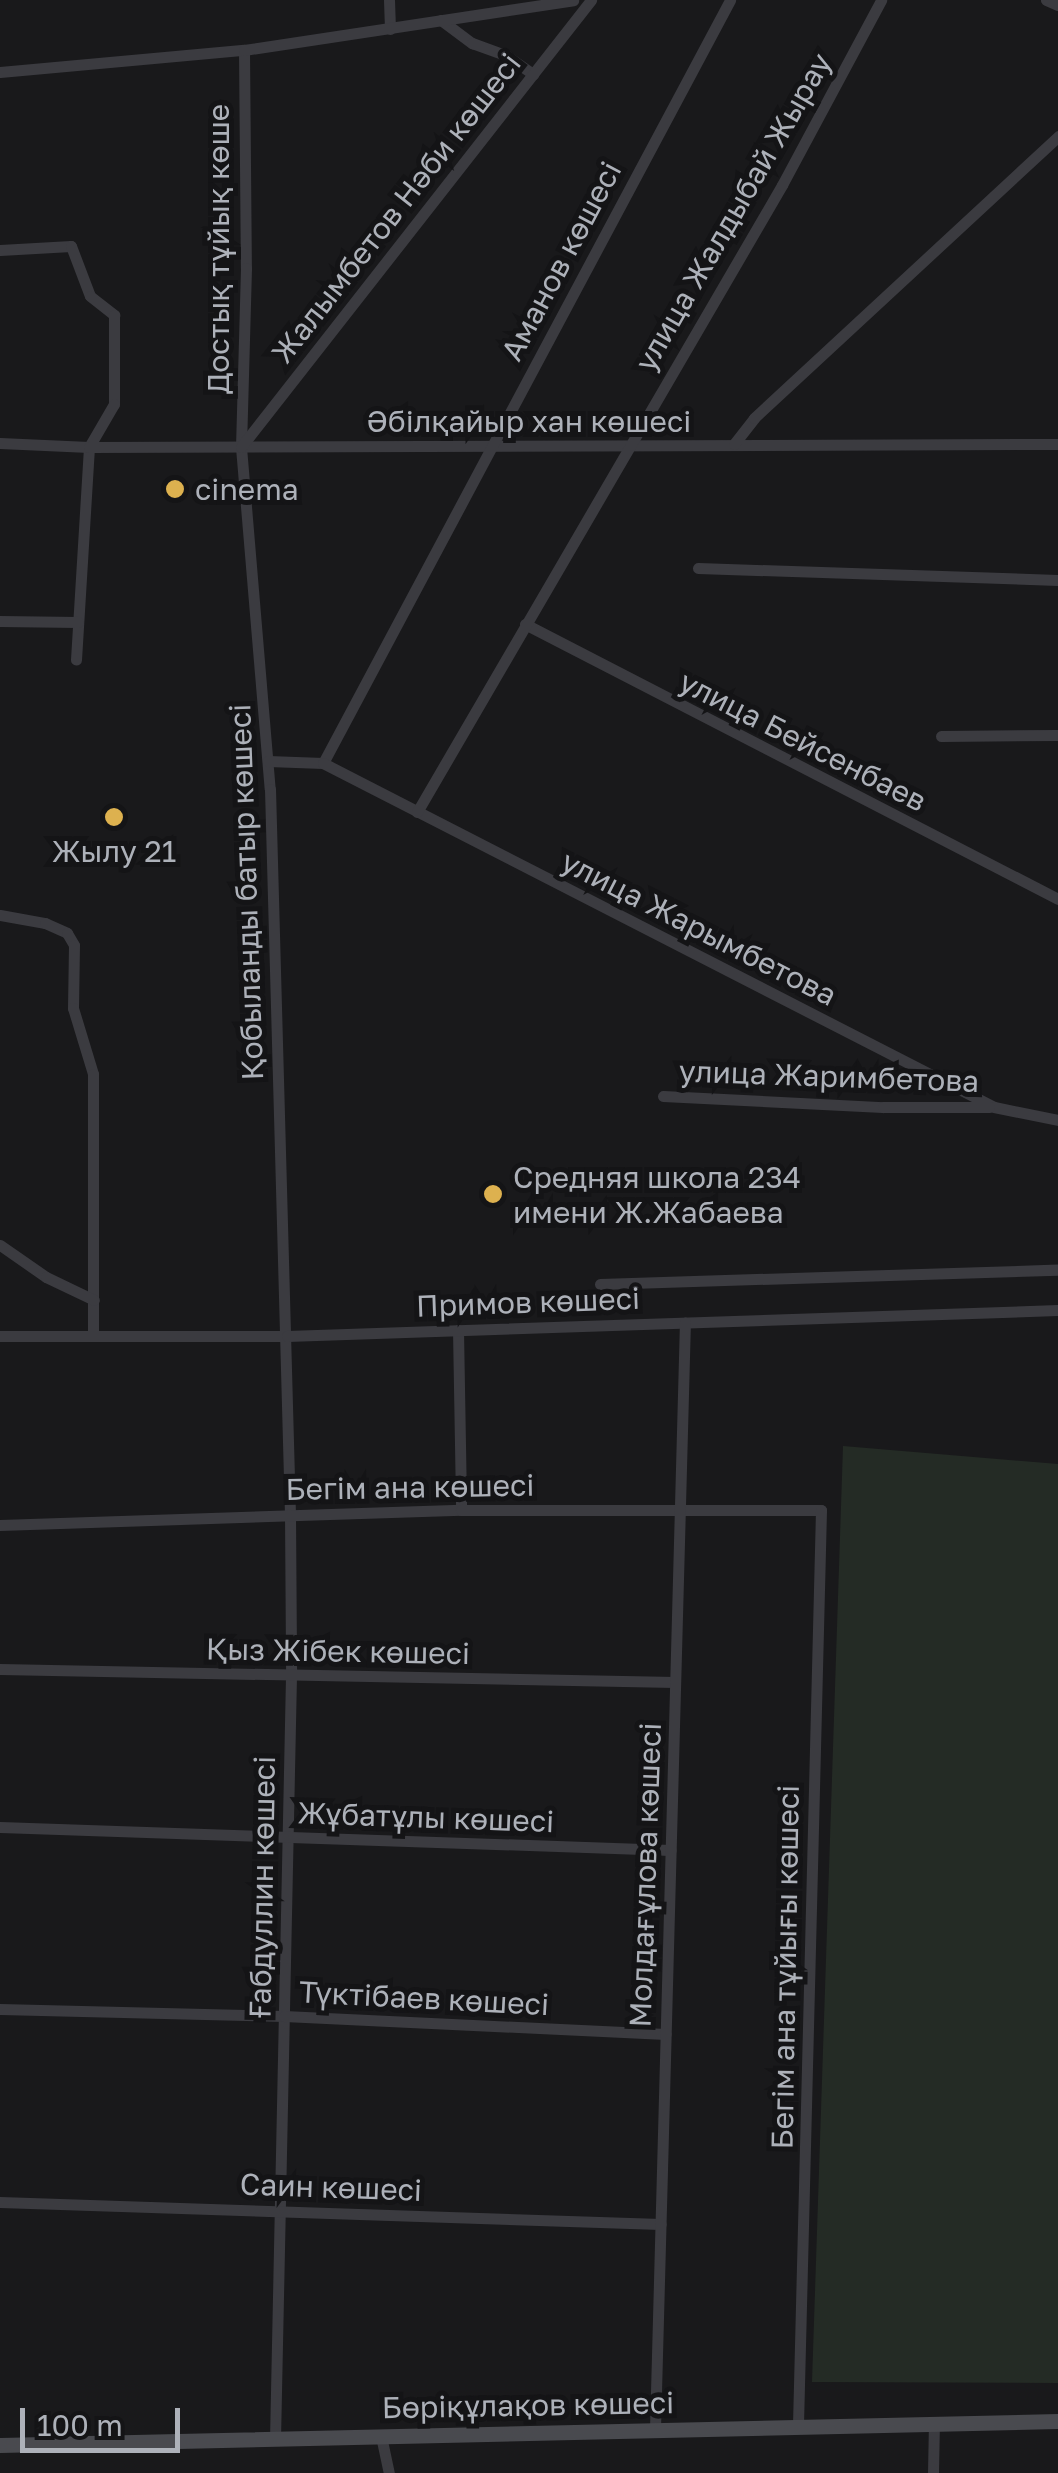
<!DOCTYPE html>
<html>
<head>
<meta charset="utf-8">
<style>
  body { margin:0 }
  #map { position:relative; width:1058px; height:2473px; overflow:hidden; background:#19191b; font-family:"Golos Text",sans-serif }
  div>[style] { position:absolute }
  .green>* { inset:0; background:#242b25 }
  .street>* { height:11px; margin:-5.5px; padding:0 5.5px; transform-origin:5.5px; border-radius:5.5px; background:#3b3b40 }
  .secondary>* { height:15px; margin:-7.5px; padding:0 7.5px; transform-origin:7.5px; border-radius:7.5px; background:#494a4f }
  .dots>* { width:28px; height:28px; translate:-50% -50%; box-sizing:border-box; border:5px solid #141416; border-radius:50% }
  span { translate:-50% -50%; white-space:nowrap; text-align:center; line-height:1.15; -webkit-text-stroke:10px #141416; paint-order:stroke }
  .street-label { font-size:30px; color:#adb1b9 }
  .poi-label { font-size:30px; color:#adb1b9 }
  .left { translate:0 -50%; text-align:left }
  .scale { position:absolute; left:20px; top:2408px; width:160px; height:45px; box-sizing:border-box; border:5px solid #adb1b9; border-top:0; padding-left:12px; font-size:30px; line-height:35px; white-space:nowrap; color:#adb1b9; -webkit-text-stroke:8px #141416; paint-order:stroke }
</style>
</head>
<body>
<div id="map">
  <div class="green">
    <i style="clip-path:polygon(843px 1446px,1058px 1464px,1058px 2383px,812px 2382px)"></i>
  </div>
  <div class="street">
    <i style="left:389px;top:0;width:29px;rotate:88deg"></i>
    <i style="left:1046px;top:0;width:13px;rotate:23deg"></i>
    <i style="left:441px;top:20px;width:39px;rotate:37deg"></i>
    <i style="left:472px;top:43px;width:37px;rotate:20deg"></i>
    <i style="left:507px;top:56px;width:32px;rotate:35deg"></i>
    <i style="left:244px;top:50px;width:218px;rotate:89.5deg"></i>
    <i style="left:246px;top:268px;width:179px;rotate:91.6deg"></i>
    <i style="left:241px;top:447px;width:343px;rotate:85.2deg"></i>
    <i style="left:270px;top:789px;width:725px;rotate:88.42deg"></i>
    <i style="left:290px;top:1514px;width:162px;rotate:89.6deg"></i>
    <i style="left:291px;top:1676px;width:763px;rotate:91.2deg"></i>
    <i style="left:0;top:72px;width:245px;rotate:-5.2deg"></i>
    <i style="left:244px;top:50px;width:333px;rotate:-8.6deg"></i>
    <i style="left:0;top:250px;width:71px;rotate:-3.2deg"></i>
    <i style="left:71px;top:246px;width:53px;rotate:69.2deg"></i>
    <i style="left:90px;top:296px;width:31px;rotate:38deg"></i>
    <i style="left:114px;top:315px;width:89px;rotate:90deg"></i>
    <i style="left:114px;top:404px;width:50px;rotate:120.2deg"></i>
    <i style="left:89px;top:447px;width:213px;rotate:93.5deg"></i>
    <i style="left:0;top:443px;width:89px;rotate:2.6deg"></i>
    <i style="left:89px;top:447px;width:969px;rotate:-0.18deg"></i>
    <i style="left:734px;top:444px;width:33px;rotate:-52deg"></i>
    <i style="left:754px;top:418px;width:415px;rotate:-42.8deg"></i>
    <i style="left:241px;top:447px;width:568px;rotate:-51.94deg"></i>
    <i style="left:698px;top:568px;width:360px;rotate:1.9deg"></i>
    <i style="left:0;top:621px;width:78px;rotate:0.7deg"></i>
    <i style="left:525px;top:624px;width:600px;rotate:27.29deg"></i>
    <i style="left:941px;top:736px;width:117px;rotate:-0.5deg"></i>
    <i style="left:268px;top:761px;width:55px;rotate:2.1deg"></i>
    <i style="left:323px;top:763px;width:865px;rotate:-61.92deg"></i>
    <i style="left:323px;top:763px;width:754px;rotate:27.14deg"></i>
    <i style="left:994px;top:1107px;width:65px;rotate:11.5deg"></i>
    <i style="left:417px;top:812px;width:726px;rotate:-59.79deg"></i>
    <i style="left:782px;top:185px;width:210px;rotate:-61.8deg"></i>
    <i style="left:0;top:915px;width:46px;rotate:10.1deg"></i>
    <i style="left:45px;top:923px;width:24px;rotate:24deg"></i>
    <i style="left:67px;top:933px;width:14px;rotate:60deg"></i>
    <i style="left:74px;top:945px;width:63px;rotate:90.9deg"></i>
    <i style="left:73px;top:1008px;width:69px;rotate:73.1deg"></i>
    <i style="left:93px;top:1074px;width:262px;rotate:90deg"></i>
    <i style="left:663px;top:1096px;width:220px;rotate:2.9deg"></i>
    <i style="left:883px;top:1107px;width:106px"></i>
    <i style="left:0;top:1245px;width:56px;rotate:34.8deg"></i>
    <i style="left:46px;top:1277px;width:53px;rotate:25.6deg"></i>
    <i style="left:600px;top:1284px;width:458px;rotate:-1.8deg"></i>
    <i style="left:458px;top:1330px;width:180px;rotate:89deg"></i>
    <i style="left:0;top:1336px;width:287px"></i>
    <i style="left:287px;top:1336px;width:771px;rotate:-1.93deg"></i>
    <i style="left:0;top:1525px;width:461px;rotate:-1.9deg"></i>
    <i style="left:461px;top:1510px;width:360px"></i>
    <i style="left:821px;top:1510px;width:916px;rotate:91.44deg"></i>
    <i style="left:0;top:1669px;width:675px;rotate:1.1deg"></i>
    <i style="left:0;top:1827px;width:671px;rotate:1.96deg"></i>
    <i style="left:0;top:2009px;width:284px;rotate:1.4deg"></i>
    <i style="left:284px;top:2016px;width:382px;rotate:2.7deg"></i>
    <i style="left:0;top:2202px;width:661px;rotate:1.91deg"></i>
    <i style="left:655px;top:2429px;width:1107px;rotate:-88.45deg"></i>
    <i style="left:381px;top:2436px;width:38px;rotate:78deg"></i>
    <i style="left:933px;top:2473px;width:50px;rotate:-88.9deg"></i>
  </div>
  <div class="secondary">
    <i style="left:0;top:2445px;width:1058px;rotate:-1.3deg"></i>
  </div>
  <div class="dots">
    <i style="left:175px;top:489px;background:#ddb14f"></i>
    <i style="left:114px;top:817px;background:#ddb14f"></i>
    <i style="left:493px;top:1194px;background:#ddb14f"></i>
  </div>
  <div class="street-label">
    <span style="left:396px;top:208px;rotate:-52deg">Жалымбетов Нәби көшесі</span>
    <span style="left:733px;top:212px;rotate:-60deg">улица Жалдыбай Жырау</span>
    <span style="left:218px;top:249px;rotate:-90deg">Достық тұйық көше</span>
    <span style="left:561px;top:261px;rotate:-62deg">Аманов көшесі</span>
    <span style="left:529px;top:421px">Әбілқайыр хан көшесі</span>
    <span style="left:803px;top:741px;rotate:27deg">улица Бейсенбаев</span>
    <span style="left:246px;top:892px;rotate:-92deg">Қобыланды батыр көшесі</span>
    <span style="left:699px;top:928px;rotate:27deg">улица Жарымбетова</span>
    <span style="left:829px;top:1076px;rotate:2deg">улица Жаримбетова</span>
    <span style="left:528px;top:1302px;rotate:-2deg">Примов көшесі</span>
    <span style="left:410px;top:1487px;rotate:-1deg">Бегім ана көшесі</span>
    <span style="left:338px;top:1651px;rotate:1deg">Қыз Жібек көшесі</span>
    <span style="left:426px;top:1817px;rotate:2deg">Жұбатұлы көшесі</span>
    <span style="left:645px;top:1875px;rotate:-88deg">Молдағұлова көшесі</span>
    <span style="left:262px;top:1887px;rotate:-89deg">Ғабдуллин көшесі</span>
    <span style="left:785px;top:1967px;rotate:-89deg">Бегім ана тұйығы көшесі</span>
    <span style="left:424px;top:1998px;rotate:3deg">Түктібаев көшесі</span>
    <span style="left:331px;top:2187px;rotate:2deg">Саин көшесі</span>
    <span style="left:528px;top:2405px;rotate:-1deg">Бөріқұлақов көшесі</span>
  </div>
  <div class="poi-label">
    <span class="left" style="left:195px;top:489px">cinema</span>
    <span style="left:114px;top:851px">Жылу 21</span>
    <span class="left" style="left:513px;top:1194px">Средняя школа 234<br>имени Ж.Жабаева</span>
  </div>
  <div class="scale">100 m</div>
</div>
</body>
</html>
